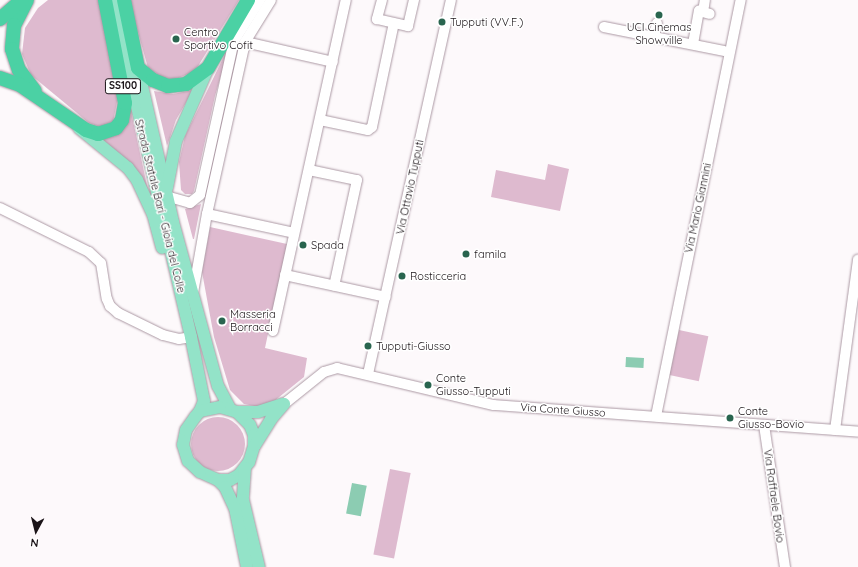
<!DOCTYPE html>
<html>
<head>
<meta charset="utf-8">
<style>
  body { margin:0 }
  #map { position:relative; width:858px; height:567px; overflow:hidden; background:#fdf9fb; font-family:Quicksand,sans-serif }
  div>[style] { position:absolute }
  .green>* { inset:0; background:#debacf; transform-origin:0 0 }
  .round { border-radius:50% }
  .water>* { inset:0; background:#8cccb2; transform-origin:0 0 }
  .roads { filter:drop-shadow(0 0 1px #ac99a4) drop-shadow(0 0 1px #ac99a4) }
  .minor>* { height:10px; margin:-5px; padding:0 5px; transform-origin:5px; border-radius:5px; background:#fff }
  .major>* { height:12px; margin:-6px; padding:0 6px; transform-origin:6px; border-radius:6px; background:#93e3c8 }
  .highway>* { height:14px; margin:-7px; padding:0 7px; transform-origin:7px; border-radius:7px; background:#4bd1a4 }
  .dots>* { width:11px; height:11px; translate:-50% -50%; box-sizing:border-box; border:2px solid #fff; border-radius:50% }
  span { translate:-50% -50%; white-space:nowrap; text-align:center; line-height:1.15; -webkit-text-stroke:3px #fff; paint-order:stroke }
  .shield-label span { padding:1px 3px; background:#fff; border:1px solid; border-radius:3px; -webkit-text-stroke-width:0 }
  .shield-label { font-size:10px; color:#1b1418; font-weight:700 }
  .poi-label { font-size:11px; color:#1b1418 }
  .left { translate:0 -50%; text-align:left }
  .street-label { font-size:11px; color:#1b1418 }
  .north { position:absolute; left:16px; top:511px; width:40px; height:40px; -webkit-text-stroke:3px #fff; paint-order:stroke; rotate:187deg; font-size:11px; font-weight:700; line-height:16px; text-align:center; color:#1b1418 }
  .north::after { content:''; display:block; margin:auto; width:14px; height:18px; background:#1b1418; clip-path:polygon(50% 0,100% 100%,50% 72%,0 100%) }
</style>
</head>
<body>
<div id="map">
  <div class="green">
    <i style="clip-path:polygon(48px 0,98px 0,117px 85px,117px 102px,113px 122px,100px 127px,89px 123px,31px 75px,22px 54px,25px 28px,38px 8px)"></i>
    <i style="clip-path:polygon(129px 0,239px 0,195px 71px,176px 79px,165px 79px,148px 68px)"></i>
    <i style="clip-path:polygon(231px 42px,215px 96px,194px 191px,192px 194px,185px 194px,181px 190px,179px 162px,185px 136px)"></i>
    <i style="clip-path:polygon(193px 90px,176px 120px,167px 146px,154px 91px,173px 94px)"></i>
    <i style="clip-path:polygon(130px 107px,148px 190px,100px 138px)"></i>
    <i style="clip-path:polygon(548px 164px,569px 169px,560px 211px,491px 197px,496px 170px,545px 180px)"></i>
    <i style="clip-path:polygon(201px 204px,194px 239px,193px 239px,185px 209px)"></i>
    <i style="clip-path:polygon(210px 227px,287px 244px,265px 348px,307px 358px,304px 377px,273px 402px,260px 407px,244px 404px,230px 390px,214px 337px,202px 272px)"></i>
    <i style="left:679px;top:330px;width:30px;height:46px;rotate:12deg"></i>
    <i class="round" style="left:191px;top:417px;width:54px;height:54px"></i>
    <i style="left:390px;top:469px;width:21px;height:87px;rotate:11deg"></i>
  </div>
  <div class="water">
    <i style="left:626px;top:357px;width:18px;height:10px;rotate:3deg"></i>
    <i style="left:352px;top:483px;width:15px;height:31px;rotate:11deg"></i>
  </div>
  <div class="roads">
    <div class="minor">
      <i style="left:382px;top:0;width:20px;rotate:105deg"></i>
      <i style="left:377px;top:19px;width:32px;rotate:13deg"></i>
      <i style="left:408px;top:26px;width:27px;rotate:-77deg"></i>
      <i style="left:703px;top:12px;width:12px;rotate:-81deg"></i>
      <i style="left:604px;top:27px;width:122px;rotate:11.3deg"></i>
      <i style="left:654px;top:37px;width:14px;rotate:-78deg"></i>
      <i style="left:245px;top:42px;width:90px;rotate:12.8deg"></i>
      <i style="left:693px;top:44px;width:34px;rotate:-80deg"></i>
      <i style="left:699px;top:11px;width:11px;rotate:15deg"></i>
      <i style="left:320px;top:120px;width:49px;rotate:11.8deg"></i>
      <i style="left:368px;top:130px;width:5px;rotate:-37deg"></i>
      <i style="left:372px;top:127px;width:106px;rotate:-78.1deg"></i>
      <i style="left:309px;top:170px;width:49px;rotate:11.8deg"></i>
      <i style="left:357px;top:180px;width:108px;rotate:102.2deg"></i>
      <i style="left:166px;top:196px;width:25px;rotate:16deg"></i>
      <i style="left:190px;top:203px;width:13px;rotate:-39deg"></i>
      <i style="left:200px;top:195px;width:158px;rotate:-77.6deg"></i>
      <i style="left:234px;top:41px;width:49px;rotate:-57.6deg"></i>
      <i style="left:0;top:208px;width:99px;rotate:26.3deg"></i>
      <i style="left:89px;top:252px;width:16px;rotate:43deg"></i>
      <i style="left:101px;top:263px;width:36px;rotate:81deg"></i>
      <i style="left:107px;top:299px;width:8px;rotate:67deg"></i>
      <i style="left:110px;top:306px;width:11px;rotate:41deg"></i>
      <i style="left:118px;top:313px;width:50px;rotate:26.1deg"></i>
      <i style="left:163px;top:335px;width:16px;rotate:14deg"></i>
      <i style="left:179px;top:339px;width:12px;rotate:-9deg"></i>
      <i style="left:207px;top:214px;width:89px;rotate:12.3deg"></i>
      <i style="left:285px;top:275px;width:103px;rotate:12.3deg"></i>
      <i style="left:193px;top:293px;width:80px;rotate:-80deg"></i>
      <i style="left:207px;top:214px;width:176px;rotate:-77.5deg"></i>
      <i style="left:245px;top:42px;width:49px;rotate:-58.2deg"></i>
      <i style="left:273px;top:331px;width:339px;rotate:-77.6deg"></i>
      <i style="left:368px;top:374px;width:383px;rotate:-77.5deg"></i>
      <i style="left:284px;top:404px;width:51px;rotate:-38.7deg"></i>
      <i style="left:324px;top:372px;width:14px;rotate:-17deg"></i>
      <i style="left:337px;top:368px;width:161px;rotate:13.3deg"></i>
      <i style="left:494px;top:405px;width:365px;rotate:4.2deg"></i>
      <i style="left:656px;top:416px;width:425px;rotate:-78.5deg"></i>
      <i style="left:764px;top:425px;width:144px;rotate:81.6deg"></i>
      <i style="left:835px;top:430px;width:172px;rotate:-82.3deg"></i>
    </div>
    <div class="major">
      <i style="left:112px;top:0;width:346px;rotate:76.8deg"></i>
      <i style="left:191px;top:337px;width:65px;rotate:78.5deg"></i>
      <i style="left:204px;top:401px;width:11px;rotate:112deg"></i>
      <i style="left:138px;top:68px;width:158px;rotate:77.2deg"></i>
      <i style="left:173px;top:222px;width:170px;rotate:74.7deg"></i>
      <i style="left:218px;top:386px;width:26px;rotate:62deg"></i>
      <i style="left:79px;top:128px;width:63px;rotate:39.2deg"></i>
      <i style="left:128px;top:168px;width:15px;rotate:53deg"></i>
      <i style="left:137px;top:180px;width:38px;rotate:65deg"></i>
      <i style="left:153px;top:214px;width:35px;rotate:75deg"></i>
      <i style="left:167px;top:188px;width:48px;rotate:-79.2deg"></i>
      <i style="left:176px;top:141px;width:80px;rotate:-66.3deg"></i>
      <i style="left:220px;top:407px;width:18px;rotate:16deg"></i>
      <i style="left:237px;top:412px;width:18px;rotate:45deg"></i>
      <i style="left:250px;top:425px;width:11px;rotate:68deg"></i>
      <i style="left:254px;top:435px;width:11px;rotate:90deg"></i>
      <i style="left:254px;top:446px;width:17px;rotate:107deg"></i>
      <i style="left:249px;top:462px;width:16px;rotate:128deg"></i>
      <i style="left:239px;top:475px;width:10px;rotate:151deg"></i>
      <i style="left:230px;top:480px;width:12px;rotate:180deg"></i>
      <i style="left:218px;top:480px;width:20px;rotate:-156deg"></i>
      <i style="left:200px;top:472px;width:16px;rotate:-137deg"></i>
      <i style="left:188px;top:461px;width:17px;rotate:-107deg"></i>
      <i style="left:183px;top:445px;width:15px;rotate:-79deg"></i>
      <i style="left:186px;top:430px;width:16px;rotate:-55deg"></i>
      <i style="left:195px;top:417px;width:8px;rotate:-50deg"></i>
      <i style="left:200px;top:411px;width:20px;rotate:-11deg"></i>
      <i style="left:237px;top:412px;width:21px"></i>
      <i style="left:258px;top:412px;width:26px;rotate:-18deg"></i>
      <i style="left:255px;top:445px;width:31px;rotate:-58deg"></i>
      <i style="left:271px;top:419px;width:20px;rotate:-49deg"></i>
      <i style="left:245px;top:468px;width:32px;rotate:94deg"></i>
      <i style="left:243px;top:500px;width:69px;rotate:76.6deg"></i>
      <i style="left:218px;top:480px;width:10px;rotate:45deg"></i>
      <i style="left:225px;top:487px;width:23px;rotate:65deg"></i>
      <i style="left:235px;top:508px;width:60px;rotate:78.5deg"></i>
    </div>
    <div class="highway">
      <i style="left:27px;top:0;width:28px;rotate:117deg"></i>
      <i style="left:14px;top:25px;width:24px;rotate:95deg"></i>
      <i style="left:12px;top:49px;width:22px;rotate:72deg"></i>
      <i style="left:19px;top:70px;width:26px;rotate:53deg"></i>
      <i style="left:124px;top:0;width:69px;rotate:78.4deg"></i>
      <i style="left:138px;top:68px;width:19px;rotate:39deg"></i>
      <i style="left:153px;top:80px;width:16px;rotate:22deg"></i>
      <i style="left:168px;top:86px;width:18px;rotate:-6deg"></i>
      <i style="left:186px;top:84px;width:27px;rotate:-36deg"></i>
      <i style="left:208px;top:68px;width:79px;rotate:-59.5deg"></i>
      <i style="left:0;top:19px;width:29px;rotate:-41deg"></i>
      <i style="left:0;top:78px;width:21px;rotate:19deg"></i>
      <i style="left:20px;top:85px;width:80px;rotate:34.3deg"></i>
      <i style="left:86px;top:130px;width:13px;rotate:18deg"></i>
      <i style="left:98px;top:134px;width:19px;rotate:-18deg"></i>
      <i style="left:116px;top:128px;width:10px;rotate:-53deg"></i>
      <i style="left:122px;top:120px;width:17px;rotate:-80deg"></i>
      <i style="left:125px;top:103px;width:105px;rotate:-101deg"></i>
    </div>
  </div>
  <div class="dots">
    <i style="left:659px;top:15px;background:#29654f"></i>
    <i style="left:442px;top:22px;background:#29654f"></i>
    <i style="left:176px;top:39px;background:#29654f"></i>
    <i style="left:303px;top:245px;background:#29654f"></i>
    <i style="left:466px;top:254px;background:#29654f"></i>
    <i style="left:402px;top:276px;background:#29654f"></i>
    <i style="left:222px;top:321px;background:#29654f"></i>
    <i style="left:368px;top:346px;background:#29654f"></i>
    <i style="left:428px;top:385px;background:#29654f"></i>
    <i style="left:730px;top:418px;background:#29654f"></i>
  </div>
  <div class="shield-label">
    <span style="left:123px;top:86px">SS100</span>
  </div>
  <div class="poi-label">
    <span class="left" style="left:450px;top:22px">Tupputi (VV.F.)</span>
    <span style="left:659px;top:34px">UCI Cinemas<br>Showville</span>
    <span class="left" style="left:184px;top:39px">Centro<br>Sportivo Cofit</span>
    <span class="left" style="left:311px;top:245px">Spada</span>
    <span class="left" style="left:474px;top:254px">famila</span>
    <span class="left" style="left:410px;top:276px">Rosticceria</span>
    <span class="left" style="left:230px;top:321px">Masseria<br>Borracci</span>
    <span class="left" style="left:376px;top:346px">Tupputi-Giusso</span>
    <span class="left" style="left:436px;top:385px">Conte<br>Giusso-Tupputi</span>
    <span class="left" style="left:738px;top:418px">Conte<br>Giusso-Bovio</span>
  </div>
  <div class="street-label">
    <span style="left:410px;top:187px;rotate:-78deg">Via Ottavio Tupputi</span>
    <span style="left:160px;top:206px;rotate:76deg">Strada Statale Bari - Gioia del Colle</span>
    <span style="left:698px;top:208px;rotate:-78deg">Via Mario Giannini</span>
    <span style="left:563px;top:410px;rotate:4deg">Via Conte Giusso</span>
    <span style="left:774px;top:496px;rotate:82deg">Via Raffaele Bovio</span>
  </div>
  <div class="north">N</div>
</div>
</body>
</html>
